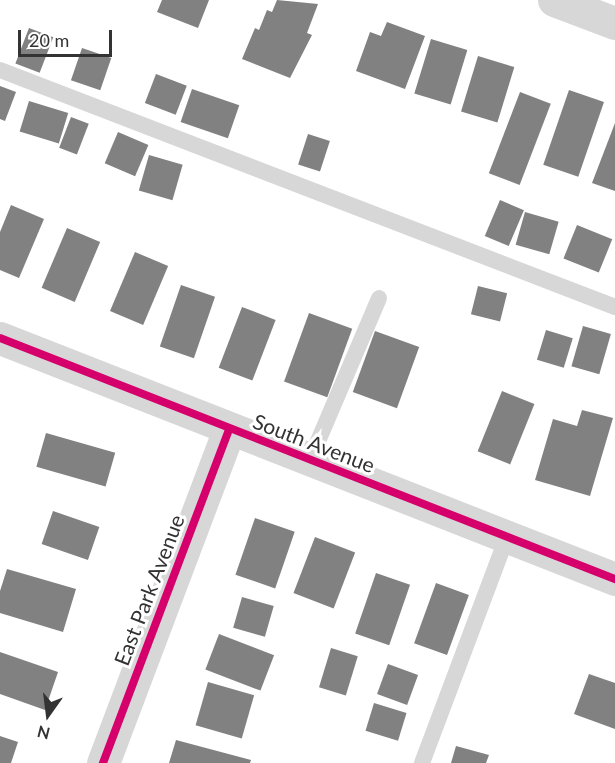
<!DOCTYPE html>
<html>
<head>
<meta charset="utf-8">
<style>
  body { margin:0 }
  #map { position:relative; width:615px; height:763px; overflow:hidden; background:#fff; font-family:Lato,sans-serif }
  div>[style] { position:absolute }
  .building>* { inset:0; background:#818181; transform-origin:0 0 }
  .service>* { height:16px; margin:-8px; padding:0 8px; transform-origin:8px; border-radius:8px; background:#d7d7d7 }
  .minor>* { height:33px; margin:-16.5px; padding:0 16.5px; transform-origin:16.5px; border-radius:16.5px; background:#d7d7d7 }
  .cycleway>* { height:8px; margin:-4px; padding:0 4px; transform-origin:4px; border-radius:4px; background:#d6006c }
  span { translate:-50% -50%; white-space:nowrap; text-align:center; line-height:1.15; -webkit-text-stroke:6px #fff; paint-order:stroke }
  .street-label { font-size:21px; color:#333 }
  .north { position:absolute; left:18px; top:685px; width:60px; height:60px; -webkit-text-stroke:4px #fff; paint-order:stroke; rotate:194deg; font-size:16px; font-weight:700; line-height:24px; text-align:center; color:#333 }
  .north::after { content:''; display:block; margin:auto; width:21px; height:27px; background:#333; clip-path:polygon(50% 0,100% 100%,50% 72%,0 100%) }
  .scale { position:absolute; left:18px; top:30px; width:94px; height:27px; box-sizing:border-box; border:3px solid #333; border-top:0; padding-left:8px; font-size:18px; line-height:21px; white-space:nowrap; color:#333; -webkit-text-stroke:4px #fff; paint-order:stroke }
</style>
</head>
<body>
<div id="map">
  <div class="building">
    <i style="clip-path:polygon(162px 0,209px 0,198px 28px,157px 12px)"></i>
    <i style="clip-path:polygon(277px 0,318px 4px,307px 33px,312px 35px,290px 78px,242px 59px,255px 28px,259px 30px,267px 10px,272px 12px)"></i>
    <i style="clip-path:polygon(387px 22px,425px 36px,405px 89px,356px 71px,370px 32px,381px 36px)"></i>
    <i style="left:29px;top:28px;width:26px;height:38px;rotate:21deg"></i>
    <i style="left:431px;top:39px;width:38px;height:57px;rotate:17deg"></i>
    <i style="left:82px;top:48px;width:31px;height:34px;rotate:19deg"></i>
    <i style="left:478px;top:56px;width:38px;height:58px;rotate:17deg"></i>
    <i style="left:156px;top:74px;width:33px;height:31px;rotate:21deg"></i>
    <i style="clip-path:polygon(0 86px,16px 92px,5px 121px,0 119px)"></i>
    <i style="left:192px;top:89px;width:50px;height:35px;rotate:19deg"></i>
    <i style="left:569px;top:90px;width:37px;height:79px;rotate:19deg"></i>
    <i style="left:520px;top:92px;width:33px;height:87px;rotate:21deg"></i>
    <i style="left:29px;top:101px;width:41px;height:32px;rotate:17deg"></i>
    <i style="left:71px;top:117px;width:19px;height:33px;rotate:21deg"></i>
    <i style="clip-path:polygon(615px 123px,615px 191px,592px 183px)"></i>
    <i style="left:118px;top:132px;width:33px;height:34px;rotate:23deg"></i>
    <i style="left:308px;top:134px;width:23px;height:32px;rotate:18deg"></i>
    <i style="left:149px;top:155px;width:35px;height:37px;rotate:16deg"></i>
    <i style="left:500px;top:200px;width:26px;height:39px;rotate:23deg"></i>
    <i style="clip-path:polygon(11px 205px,44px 219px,19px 278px,0 270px,0 232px)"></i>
    <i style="left:525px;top:212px;width:35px;height:34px;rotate:16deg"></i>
    <i style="left:577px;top:225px;width:38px;height:36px;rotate:22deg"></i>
    <i style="left:67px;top:228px;width:36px;height:65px;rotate:23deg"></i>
    <i style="left:135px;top:252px;width:36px;height:64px;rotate:23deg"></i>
    <i style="left:181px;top:285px;width:36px;height:65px;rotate:19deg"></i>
    <i style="left:478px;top:286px;width:30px;height:29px;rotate:14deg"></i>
    <i style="left:242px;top:307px;width:36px;height:65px;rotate:21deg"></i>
    <i style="left:309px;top:313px;width:46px;height:73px;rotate:20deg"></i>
    <i style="left:583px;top:326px;width:29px;height:42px;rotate:16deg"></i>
    <i style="left:546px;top:330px;width:28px;height:31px;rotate:17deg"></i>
    <i style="left:375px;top:331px;width:47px;height:65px;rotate:20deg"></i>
    <i style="left:502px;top:391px;width:35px;height:65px;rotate:22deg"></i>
    <i style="clip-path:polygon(582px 410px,613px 418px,590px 496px,535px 480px,553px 419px,577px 426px)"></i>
    <i style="left:46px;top:433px;width:72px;height:35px;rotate:16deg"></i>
    <i style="left:53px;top:511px;width:49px;height:35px;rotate:19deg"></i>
    <i style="left:255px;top:518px;width:42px;height:60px;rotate:19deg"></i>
    <i style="left:315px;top:537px;width:43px;height:60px;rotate:21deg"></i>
    <i style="clip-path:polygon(7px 569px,76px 589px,63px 632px,0 613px,0 591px)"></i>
    <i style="left:376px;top:573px;width:36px;height:64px;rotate:19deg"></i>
    <i style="left:436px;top:583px;width:35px;height:64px;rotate:20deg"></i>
    <i style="left:242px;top:597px;width:33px;height:32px;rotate:16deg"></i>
    <i style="left:219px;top:634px;width:59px;height:38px;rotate:21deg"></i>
    <i style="left:331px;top:648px;width:28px;height:41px;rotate:17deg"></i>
    <i style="clip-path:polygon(0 652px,58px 672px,45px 710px,0 694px)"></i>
    <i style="left:388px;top:664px;width:32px;height:32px;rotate:20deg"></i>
    <i style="clip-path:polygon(589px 674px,615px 683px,615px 729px,574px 714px)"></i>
    <i style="left:208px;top:682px;width:48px;height:45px;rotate:16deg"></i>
    <i style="left:374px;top:703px;width:34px;height:29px;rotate:17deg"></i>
    <i style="clip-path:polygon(0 736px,18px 742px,11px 763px,0 763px)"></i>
    <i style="clip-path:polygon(176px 740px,251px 760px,250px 763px,169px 763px)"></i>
    <i style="clip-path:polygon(456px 746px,489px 755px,486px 763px,451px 763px)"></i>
  </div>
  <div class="service">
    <i style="left:0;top:70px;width:659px;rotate:21.07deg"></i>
    <i style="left:310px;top:460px;width:176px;rotate:-66.9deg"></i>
    <i style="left:422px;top:763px;width:241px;rotate:-69.4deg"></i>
  </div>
  <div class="minor">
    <i style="left:554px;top:0;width:65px;rotate:20.7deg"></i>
    <i style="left:0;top:338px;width:661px;rotate:21.4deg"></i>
    <i style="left:103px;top:763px;width:357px;rotate:-69.3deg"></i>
  </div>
  <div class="cycleway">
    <i style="left:0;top:338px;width:661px;rotate:21.4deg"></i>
    <i style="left:103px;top:763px;width:357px;rotate:-69.3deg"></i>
  </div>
  <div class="street-label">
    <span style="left:314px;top:443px;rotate:21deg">South Avenue</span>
    <span style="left:149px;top:590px;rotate:-69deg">East Park Avenue</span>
  </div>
  <div class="north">N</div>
  <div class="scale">20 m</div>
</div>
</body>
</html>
